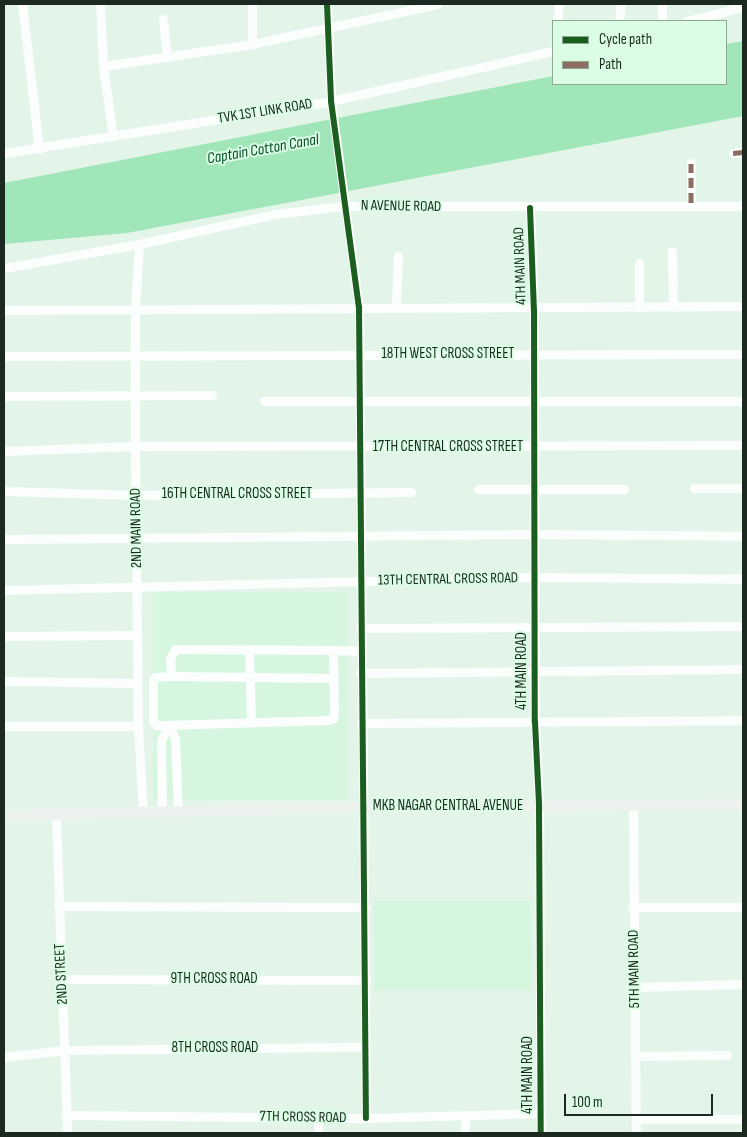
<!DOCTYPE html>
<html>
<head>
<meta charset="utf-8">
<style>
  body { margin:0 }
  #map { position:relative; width:747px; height:1137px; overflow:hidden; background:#e2f5e8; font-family:"Sofia Sans Condensed",sans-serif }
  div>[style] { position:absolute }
  .built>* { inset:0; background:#d6f6e0; transform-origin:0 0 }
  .water>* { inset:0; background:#a0e6b8 }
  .street>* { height:9px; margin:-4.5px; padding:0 4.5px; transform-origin:4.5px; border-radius:4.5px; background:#fbfefc }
  .secondary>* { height:11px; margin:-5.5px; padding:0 5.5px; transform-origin:5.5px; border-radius:5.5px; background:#edf2ef }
  .quiet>* { height:5px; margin-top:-2.5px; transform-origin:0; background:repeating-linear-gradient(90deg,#8d6e63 0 10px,transparent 0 15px) }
  .cycleway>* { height:6px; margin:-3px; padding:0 3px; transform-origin:3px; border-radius:3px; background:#1b5e20 }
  span { translate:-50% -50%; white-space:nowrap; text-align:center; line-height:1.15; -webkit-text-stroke:4px #dafde4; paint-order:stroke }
  .street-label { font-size:15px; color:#1c2920 }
  .water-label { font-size:16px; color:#034d28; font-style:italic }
  .frame { position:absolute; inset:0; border:5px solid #1c2920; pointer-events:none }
  .legend { position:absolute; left:552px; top:20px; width:175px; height:65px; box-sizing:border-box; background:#dafde4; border:1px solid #8ea896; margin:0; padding:6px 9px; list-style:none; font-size:15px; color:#1c2920 }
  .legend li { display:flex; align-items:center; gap:10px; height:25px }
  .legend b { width:25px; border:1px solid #8ea896 }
  .scale { position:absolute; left:564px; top:1094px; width:149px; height:22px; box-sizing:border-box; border:2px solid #1c2920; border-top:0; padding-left:6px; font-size:15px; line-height:18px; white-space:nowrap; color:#1c2920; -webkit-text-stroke:4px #dafde4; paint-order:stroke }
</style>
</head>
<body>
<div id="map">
  <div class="built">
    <i style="left:153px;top:592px;width:195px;height:208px"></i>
    <i style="left:374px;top:901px;width:157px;height:89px"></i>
  </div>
  <div class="water">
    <i style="clip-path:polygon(743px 41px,743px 116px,127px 233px,4px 244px,4px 183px,553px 76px,553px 84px,726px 84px,726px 44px)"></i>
  </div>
  <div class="street">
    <i style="left:22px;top:4px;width:146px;rotate:83.3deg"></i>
    <i style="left:100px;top:4px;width:62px;rotate:87.2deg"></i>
    <i style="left:103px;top:66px;width:71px;rotate:81.9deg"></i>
    <i style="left:252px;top:4px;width:40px;rotate:90deg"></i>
    <i style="left:327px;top:4px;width:97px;rotate:87.6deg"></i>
    <i style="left:331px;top:101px;width:208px;rotate:82.3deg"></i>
    <i style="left:359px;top:307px;width:811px;rotate:89.51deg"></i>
    <i style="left:163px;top:19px;width:38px;rotate:84deg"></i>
    <i style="left:557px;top:21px;width:17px;rotate:-83deg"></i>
    <i style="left:619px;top:21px;width:17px;rotate:-83deg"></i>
    <i style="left:662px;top:21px;width:17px;rotate:-90deg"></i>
    <i style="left:686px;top:21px;width:59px;rotate:-13.8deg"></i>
    <i style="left:103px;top:66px;width:151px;rotate:-8.4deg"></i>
    <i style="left:252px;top:44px;width:190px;rotate:-12.1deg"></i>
    <i style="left:4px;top:153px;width:331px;rotate:-9deg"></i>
    <i style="left:331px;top:101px;width:228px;rotate:-12.7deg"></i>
    <i style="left:733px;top:153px;width:10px;rotate:-6deg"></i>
    <i style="left:691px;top:163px;width:43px;rotate:90deg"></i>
    <i style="left:530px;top:208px;width:102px;rotate:87.8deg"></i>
    <i style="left:534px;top:310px;width:412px;rotate:89.9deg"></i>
    <i style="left:535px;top:722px;width:83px;rotate:87.2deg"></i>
    <i style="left:539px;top:805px;width:328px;rotate:89.7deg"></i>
    <i style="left:139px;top:244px;width:63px;rotate:93.6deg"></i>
    <i style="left:135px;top:307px;width:139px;rotate:90deg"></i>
    <i style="left:135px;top:446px;width:280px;rotate:89.4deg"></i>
    <i style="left:138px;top:726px;width:86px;rotate:86.7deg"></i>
    <i style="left:672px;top:251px;width:56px;rotate:89deg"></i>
    <i style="left:4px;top:268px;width:137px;rotate:-10.1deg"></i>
    <i style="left:139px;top:244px;width:139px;rotate:-12.4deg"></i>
    <i style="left:275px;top:214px;width:69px;rotate:-6.6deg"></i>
    <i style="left:344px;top:206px;width:399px"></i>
    <i style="left:396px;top:307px;width:51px;rotate:-87.8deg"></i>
    <i style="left:639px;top:308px;width:45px;rotate:-90deg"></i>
    <i style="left:4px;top:310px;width:739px;rotate:-0.31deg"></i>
    <i style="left:4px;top:356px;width:739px;rotate:-0.16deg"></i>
    <i style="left:4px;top:396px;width:208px;rotate:-0.3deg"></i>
    <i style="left:264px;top:401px;width:479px"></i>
    <i style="left:4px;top:451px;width:131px;rotate:-2.2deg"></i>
    <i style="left:135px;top:446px;width:608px;rotate:-0.09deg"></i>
    <i style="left:694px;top:488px;width:49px"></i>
    <i style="left:478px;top:489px;width:146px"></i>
    <i style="left:4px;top:491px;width:132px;rotate:1.7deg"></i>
    <i style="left:136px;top:495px;width:275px;rotate:-0.6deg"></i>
    <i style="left:4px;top:539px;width:529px;rotate:-0.54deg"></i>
    <i style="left:533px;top:534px;width:210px;rotate:0.5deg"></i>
    <i style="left:4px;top:590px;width:529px;rotate:-1.41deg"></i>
    <i style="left:533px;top:577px;width:210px;rotate:0.5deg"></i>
    <i style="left:360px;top:628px;width:383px;rotate:-0.3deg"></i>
    <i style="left:4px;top:636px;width:133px;rotate:-0.4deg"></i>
    <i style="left:249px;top:650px;width:72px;rotate:88.4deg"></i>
    <i style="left:333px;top:650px;width:62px;rotate:89.1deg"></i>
    <i style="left:334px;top:712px;width:6px;rotate:99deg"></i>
    <i style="left:333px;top:718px;width:4px;rotate:153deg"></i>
    <i style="left:329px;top:720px;width:173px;rotate:178.3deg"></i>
    <i style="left:156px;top:725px;width:5px;rotate:-127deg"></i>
    <i style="left:153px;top:721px;width:41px;rotate:-90deg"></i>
    <i style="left:153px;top:680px;width:4px;rotate:-56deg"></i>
    <i style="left:155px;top:677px;width:16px;rotate:-4deg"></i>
    <i style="left:171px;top:676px;width:17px;rotate:-93deg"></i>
    <i style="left:170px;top:659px;width:11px;rotate:-63deg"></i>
    <i style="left:175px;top:649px;width:158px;rotate:0.4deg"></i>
    <i style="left:333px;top:650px;width:27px;rotate:2deg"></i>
    <i style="left:360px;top:673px;width:383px;rotate:-0.6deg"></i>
    <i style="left:171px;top:676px;width:163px;rotate:0.7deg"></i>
    <i style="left:4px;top:681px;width:133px;rotate:0.9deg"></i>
    <i style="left:361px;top:723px;width:382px;rotate:-0.4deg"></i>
    <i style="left:4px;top:726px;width:134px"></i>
    <i style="left:633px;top:804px;width:329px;rotate:89.5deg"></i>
    <i style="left:162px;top:812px;width:72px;rotate:-90.8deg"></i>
    <i style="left:161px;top:740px;width:17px;rotate:-62deg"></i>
    <i style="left:169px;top:725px;width:15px;rotate:67deg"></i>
    <i style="left:175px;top:739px;width:72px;rotate:87.6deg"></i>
    <i style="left:56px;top:814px;width:319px;rotate:88deg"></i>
    <i style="left:58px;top:906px;width:308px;rotate:0.2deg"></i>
    <i style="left:632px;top:907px;width:111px"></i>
    <i style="left:61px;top:979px;width:305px;rotate:0.2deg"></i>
    <i style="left:635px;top:987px;width:108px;rotate:-1.6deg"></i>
    <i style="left:635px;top:1056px;width:92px;rotate:-0.6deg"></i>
    <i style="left:4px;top:1057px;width:61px;rotate:-6.5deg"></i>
    <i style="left:65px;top:1050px;width:301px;rotate:-0.6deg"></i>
    <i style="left:65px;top:1115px;width:301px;rotate:0.6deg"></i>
    <i style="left:366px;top:1118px;width:175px;rotate:-1.6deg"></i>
    <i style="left:465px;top:1115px;width:18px;rotate:90deg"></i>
    <i style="left:318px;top:1118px;width:15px;rotate:90deg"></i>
    <i style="left:636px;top:1119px;width:107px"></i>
  </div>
  <div class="secondary">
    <i style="left:4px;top:815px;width:359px;rotate:-1.3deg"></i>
    <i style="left:363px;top:807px;width:380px;rotate:-0.5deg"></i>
  </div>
  <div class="quiet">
    <i style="left:733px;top:153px;width:10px;rotate:-6deg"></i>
    <i style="left:691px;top:163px;width:43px;rotate:90deg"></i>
  </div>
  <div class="cycleway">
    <i style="left:327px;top:4px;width:97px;rotate:87.6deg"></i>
    <i style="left:331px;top:101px;width:208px;rotate:82.3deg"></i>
    <i style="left:359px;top:307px;width:811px;rotate:89.51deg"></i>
    <i style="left:530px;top:208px;width:102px;rotate:87.8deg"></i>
    <i style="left:534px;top:310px;width:412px;rotate:89.9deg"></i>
    <i style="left:535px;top:722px;width:83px;rotate:87.2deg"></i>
    <i style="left:539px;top:805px;width:328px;rotate:89.7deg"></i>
  </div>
  <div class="street-label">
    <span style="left:265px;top:111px;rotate:-9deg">TVK 1ST LINK ROAD</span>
    <span style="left:401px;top:206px;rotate:1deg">N AVENUE ROAD</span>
    <span style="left:520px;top:266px;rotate:-92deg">4TH MAIN ROAD</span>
    <span style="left:448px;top:354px">18TH WEST CROSS STREET</span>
    <span style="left:448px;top:447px">17TH CENTRAL CROSS STREET</span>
    <span style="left:237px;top:494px">16TH CENTRAL CROSS STREET</span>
    <span style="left:136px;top:528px;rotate:-91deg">2ND MAIN ROAD</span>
    <span style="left:448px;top:579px;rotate:-1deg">13TH CENTRAL CROSS ROAD</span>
    <span style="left:522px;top:671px;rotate:-90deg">4TH MAIN ROAD</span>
    <span style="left:448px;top:806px">MKB NAGAR CENTRAL AVENUE</span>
    <span style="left:634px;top:969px;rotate:-91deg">5TH MAIN ROAD</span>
    <span style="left:61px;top:974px;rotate:-93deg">2ND STREET</span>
    <span style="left:214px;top:979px">9TH CROSS ROAD</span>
    <span style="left:215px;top:1048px">8TH CROSS ROAD</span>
    <span style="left:528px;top:1075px;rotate:-90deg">4TH MAIN ROAD</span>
    <span style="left:303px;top:1117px;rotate:1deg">7TH CROSS ROAD</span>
  </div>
  <div class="water-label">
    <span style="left:263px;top:150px;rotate:-10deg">Captain Cotton Canal</span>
  </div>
  <div class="frame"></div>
  <ul class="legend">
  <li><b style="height:6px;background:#1b5e20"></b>Cycle path</li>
  <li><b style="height:6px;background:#8d6e63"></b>Path</li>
  </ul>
  <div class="scale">100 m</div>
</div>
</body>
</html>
